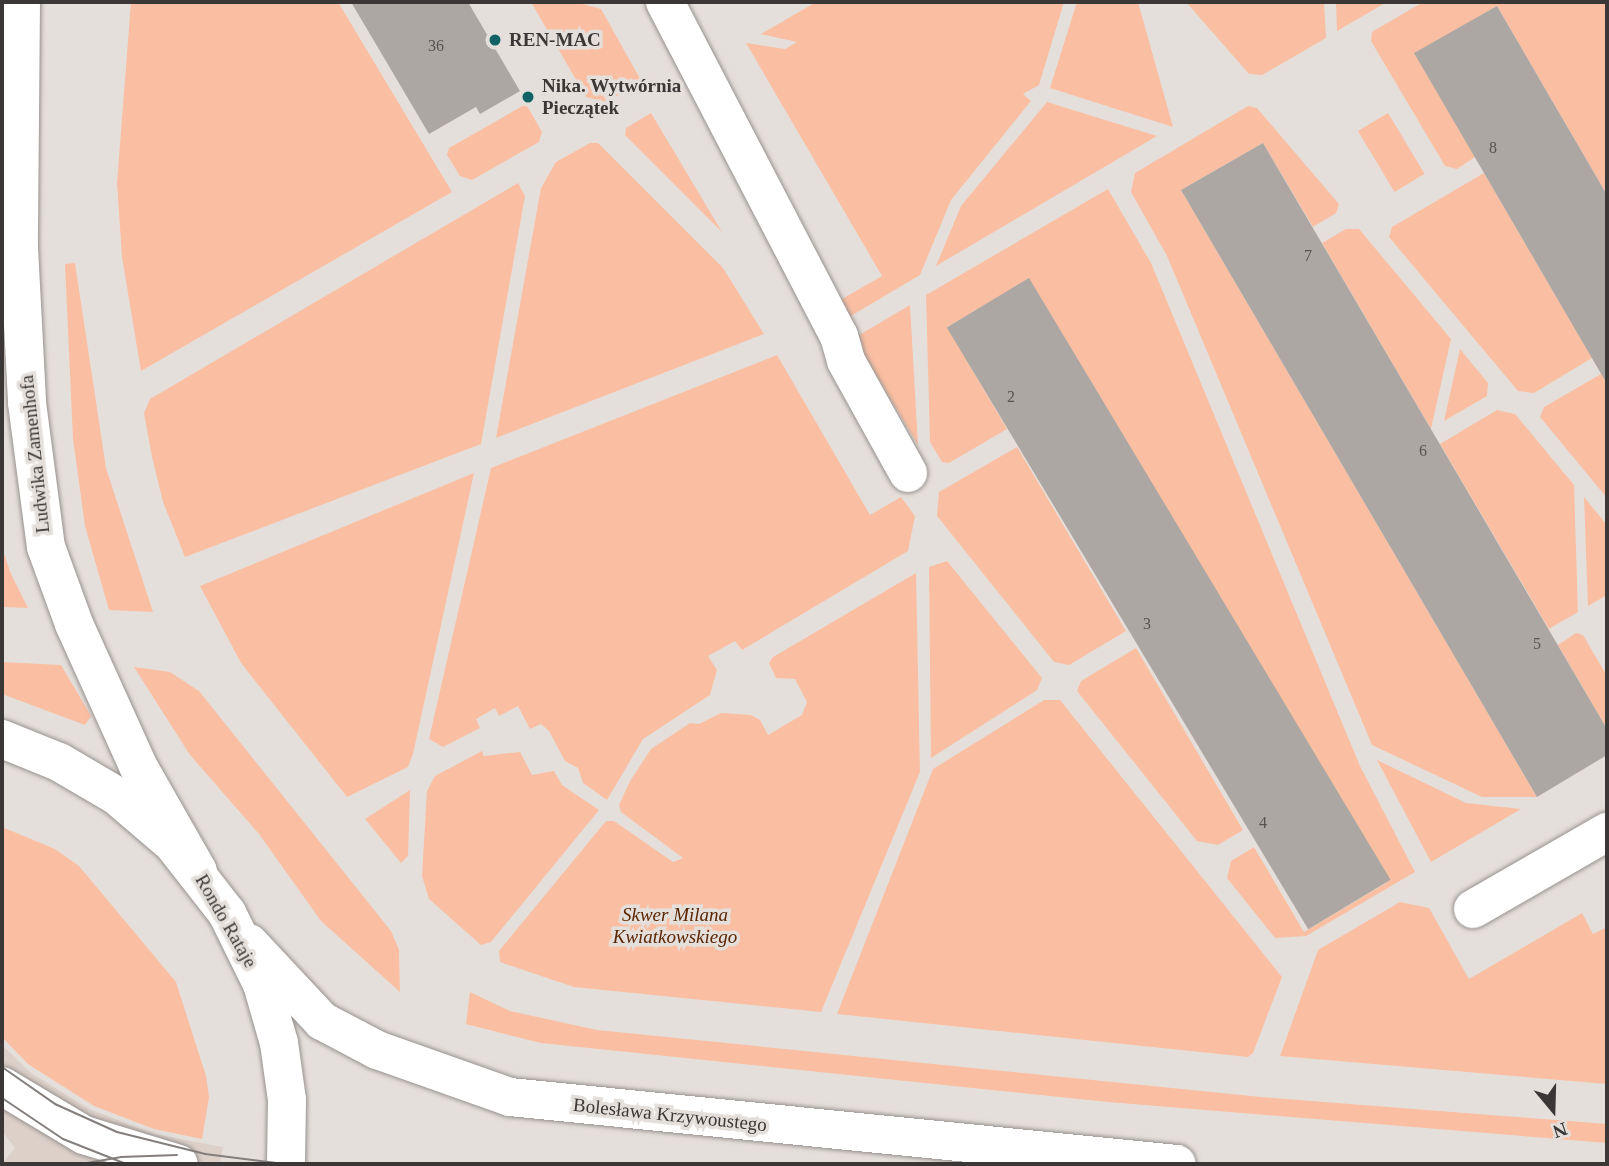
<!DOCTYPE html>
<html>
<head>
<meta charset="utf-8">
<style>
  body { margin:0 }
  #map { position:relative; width:1609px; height:1166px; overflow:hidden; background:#e5dfdb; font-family:"Times New Roman",serif }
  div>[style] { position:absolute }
  .built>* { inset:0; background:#dcd0c9 }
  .green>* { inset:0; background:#fabfa2; transform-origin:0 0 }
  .building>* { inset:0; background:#ada7a4; transform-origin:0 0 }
  .roads { filter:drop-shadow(0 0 2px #98928f) drop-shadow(0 0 2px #98928f) }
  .minor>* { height:38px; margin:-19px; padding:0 19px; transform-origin:19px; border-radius:19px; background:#fff }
  .major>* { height:38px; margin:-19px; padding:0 19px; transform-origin:19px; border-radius:19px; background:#fff }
  .tram>* { height:2px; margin:-1px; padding:0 1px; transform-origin:1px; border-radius:1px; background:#847f7d }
  .dots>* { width:19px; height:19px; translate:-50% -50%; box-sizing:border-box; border:4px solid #e5dfdb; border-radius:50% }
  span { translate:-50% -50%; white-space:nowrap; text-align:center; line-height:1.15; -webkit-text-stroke:7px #e5dfdb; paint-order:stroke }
  .number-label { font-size:16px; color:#575352 }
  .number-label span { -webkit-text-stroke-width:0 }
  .poi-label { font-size:19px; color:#3a3736; font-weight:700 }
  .left { translate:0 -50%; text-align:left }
  .street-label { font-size:19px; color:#3a3736 }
  .park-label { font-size:19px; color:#592503; font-style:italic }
  .frame { position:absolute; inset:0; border:4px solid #3a3736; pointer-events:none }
  .north { position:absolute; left:1518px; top:1075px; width:70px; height:70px; -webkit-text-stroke:5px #e5dfdb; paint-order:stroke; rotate:161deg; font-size:19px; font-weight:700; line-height:28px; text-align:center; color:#3a3736 }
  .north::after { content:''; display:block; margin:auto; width:24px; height:32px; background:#3a3736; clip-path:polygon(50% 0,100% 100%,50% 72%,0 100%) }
</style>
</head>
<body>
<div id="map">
  <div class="built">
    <i style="clip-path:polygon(2px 1045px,31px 1073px,89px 1109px,154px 1134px,223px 1147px,220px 1164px,2px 1164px,15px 1148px,2px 1131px)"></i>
  </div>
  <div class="green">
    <i style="clip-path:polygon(131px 2px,338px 2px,452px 192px,141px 371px,122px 257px,117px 183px)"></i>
    <i style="clip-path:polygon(531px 2px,575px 2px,601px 9px,642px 82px,606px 102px,586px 97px)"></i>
    <i style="clip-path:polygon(816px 2px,1064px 2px,1039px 85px,1023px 94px,1031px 101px,951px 200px,920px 275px,844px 320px,835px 303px,882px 276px,746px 43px,785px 49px,797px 42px,761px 34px)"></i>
    <i style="clip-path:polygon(1077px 2px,1138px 2px,1173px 127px,1050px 88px)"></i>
    <i style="clip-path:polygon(1186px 2px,1324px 2px,1326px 38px,1262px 75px,1249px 74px)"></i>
    <i style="clip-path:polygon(1336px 2px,1387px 2px,1337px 31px)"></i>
    <i style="clip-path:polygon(1423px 2px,1607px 2px,1607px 195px,1497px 6px,1415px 54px,1475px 157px,1457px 169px,1445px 166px,1371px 41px,1372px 32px)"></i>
    <i style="clip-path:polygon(1047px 102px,1157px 136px,936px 266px,961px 206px)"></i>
    <i style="clip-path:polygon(526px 104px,542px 132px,539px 142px,472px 180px,460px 176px,447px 155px,449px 148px)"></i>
    <i style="clip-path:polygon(1248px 106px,1257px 108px,1339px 204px,1336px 213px,1313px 227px,1263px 143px,1181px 190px,1537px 797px,1482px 797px,1372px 745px,1167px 256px,1131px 192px,1135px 173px)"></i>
    <i style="clip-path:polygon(651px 113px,722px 232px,625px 135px,626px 128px)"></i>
    <i style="left:1388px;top:113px;width:71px;height:35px;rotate:59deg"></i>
    <i style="clip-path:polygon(590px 143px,598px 143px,723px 268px,764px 334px,496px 438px,541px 188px,556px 162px)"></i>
    <i style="clip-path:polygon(1484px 173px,1592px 358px,1534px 393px,1518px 391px,1389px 237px,1392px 227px)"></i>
    <i style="clip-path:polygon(518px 183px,525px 196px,481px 444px,185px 557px,163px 502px,152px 457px,144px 413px,150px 399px)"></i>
    <i style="clip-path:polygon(1108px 189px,1151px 263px,1360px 766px,1415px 872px,1306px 936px,1275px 938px,1227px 878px,1231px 861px,1254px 847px,1304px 932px,1386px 883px,1029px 279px,947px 327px,1007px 429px,949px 463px,942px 462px,930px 442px,926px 295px)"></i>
    <i style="clip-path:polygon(1346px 229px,1359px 229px,1451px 339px,1431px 429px,1322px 243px)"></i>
    <i style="clip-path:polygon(75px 263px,106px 468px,153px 612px,109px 610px,85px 526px,73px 439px,65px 264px)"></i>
    <i style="clip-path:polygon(910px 305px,918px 445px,854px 338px)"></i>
    <i style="clip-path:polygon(1460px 349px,1488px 383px,1487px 396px,1444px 421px)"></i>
    <i style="clip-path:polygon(777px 355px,870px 515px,901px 497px,915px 516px,908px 551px,742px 650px,735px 641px,708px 656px,717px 670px,710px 695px,643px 739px,607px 800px,583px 783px,578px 768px,565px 761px,549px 731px,541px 724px,530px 729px,518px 706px,499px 716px,495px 708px,476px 719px,480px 728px,443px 747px,429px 739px,491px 468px)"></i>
    <i style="clip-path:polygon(1601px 374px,1607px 384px,1607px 498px,1540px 417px,1544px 407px)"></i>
    <i style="clip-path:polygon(1497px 410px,1515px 414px,1574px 485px,1578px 612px,1549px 629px,1440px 444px)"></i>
    <i style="clip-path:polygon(1017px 447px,1126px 631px,1069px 665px,1054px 662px,937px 516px,939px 492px)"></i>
    <i style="clip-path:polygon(474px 473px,413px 754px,408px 767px,347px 797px,241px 663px,200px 586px)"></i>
    <i style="clip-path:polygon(1584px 497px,1607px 525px,1607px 595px,1588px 606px)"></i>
    <i style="clip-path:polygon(2px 548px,11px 574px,28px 608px,2px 607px)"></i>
    <i style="clip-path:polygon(947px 561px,1042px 678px,1037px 690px,931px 758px,929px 567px)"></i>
    <i style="clip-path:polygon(916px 573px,920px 772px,821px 1012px,574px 987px,500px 962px,499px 951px,606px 821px,614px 821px,673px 862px,683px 858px,621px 812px,619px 805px,630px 781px,651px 749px,690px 723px,699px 724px,721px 713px,751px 715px,760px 720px,768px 735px,802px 715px,807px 702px,795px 679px,776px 678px,769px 663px,773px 657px)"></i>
    <i style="clip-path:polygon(1576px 633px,1583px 635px,1607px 676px,1607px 729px,1558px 645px)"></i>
    <i style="clip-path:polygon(1136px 648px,1243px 830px,1218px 845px,1197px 841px,1077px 691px,1081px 681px)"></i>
    <i style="clip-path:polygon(2px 662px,61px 665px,91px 716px,85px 725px,2px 694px)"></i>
    <i style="clip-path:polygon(134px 667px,170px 672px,199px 691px,391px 931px,399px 950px,400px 992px,321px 921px,259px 834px,190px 755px)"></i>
    <i style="clip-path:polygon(1044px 700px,1060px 700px,1282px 977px,1253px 1053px,1248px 1057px,837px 1014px,933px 769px)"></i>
    <i style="clip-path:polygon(482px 751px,484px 756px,520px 752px,532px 775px,554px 771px,562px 785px,599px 810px,491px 942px,481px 945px,429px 899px,422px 876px,427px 791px,435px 776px)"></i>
    <i style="clip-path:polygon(1377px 760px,1466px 803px,1521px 809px,1431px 862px)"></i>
    <i style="clip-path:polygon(410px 790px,408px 856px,401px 863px,365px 819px)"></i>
    <i style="clip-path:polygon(2px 827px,55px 849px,79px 866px,176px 982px,206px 1076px,209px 1097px,202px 1139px,154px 1129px,94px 1106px,28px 1064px,2px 1037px)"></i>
    <i style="clip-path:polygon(1400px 902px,1429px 908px,1469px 979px,1582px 913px,1593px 934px,1607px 927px,1607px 1084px,1280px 1056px,1318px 950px)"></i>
    <i style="clip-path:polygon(470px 992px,510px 1011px,597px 1030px,1261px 1097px,1607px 1124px,1607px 1143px,1108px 1102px,541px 1043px,466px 1024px)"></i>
  </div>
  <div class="building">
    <i style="clip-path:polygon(351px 2px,468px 2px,520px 91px,480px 114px,476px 107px,429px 134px)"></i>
    <i style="clip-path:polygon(1497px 6px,1607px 195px,1607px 384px,1414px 53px)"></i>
    <i style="clip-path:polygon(1263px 143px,1607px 729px,1607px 755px,1537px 797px,1181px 190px)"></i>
    <i style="left:1029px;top:278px;width:702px;height:96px;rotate:59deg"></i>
  </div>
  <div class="roads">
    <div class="minor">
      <i style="left:665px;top:2px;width:377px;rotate:62.5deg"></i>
      <i style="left:839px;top:336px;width:26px;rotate:74deg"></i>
      <i style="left:846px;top:361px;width:128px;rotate:61deg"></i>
      <i style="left:1473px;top:909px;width:155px;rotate:-29.9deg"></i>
      <i style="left:249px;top:943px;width:107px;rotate:46.9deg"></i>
      <i style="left:322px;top:1021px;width:62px;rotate:27.8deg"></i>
      <i style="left:377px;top:1050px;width:141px;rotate:19.5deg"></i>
      <i style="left:510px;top:1097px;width:670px;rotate:5.74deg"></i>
      <i style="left:2px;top:1086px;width:96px;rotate:30.9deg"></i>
      <i style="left:84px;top:1135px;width:99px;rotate:17deg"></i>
    </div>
    <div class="major">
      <i style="left:21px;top:2px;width:246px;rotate:90.5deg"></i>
      <i style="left:19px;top:248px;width:155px;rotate:87deg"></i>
      <i style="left:27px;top:403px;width:145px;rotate:82.5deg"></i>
      <i style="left:46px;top:547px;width:82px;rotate:70deg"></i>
      <i style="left:74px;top:624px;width:156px;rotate:65.7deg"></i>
      <i style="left:138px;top:766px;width:121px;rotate:60.3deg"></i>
      <i style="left:2px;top:739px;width:61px;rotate:22deg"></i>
      <i style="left:59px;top:762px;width:67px;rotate:30.4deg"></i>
      <i style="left:117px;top:796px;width:74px;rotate:40.6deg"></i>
      <i style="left:173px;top:844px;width:88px;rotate:52deg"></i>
      <i style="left:227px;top:913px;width:79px;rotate:63.8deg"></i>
      <i style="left:262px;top:984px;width:61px;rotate:73.9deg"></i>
      <i style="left:279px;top:1043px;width:58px;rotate:82deg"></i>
      <i style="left:287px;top:1100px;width:64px;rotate:90.9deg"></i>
    </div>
  </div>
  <div class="tram">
    <i style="left:2px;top:1067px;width:65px;rotate:34.9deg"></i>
    <i style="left:55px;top:1104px;width:68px;rotate:24.3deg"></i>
    <i style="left:117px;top:1132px;width:91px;rotate:14deg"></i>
    <i style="left:205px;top:1154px;width:80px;rotate:7.2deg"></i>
    <i style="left:2px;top:1098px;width:73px;rotate:33.9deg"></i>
    <i style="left:63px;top:1139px;width:68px;rotate:21.6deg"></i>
    <i style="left:81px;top:1164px;width:41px;rotate:-9.9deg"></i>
    <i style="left:121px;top:1157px;width:56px;rotate:-2deg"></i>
  </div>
  <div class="dots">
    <i style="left:495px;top:40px;background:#106264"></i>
    <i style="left:528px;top:97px;background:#106264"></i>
  </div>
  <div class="number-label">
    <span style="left:436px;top:46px">36</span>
    <span style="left:1493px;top:148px">8</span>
    <span style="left:1308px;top:256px">7</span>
    <span style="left:1011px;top:397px">2</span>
    <span style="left:1423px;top:451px">6</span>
    <span style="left:1147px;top:624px">3</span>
    <span style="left:1537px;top:644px">5</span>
    <span style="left:1263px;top:823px">4</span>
  </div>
  <div class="poi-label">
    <span class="left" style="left:509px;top:40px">REN-MAC</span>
    <span class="left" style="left:542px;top:97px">Nika. Wytwórnia<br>Pieczątek</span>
  </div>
  <div class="street-label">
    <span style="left:35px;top:454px;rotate:-96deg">Ludwika Zamenhofa</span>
    <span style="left:226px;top:921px;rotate:60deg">Rondo Rataje</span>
    <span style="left:670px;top:1115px;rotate:6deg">Bolesława Krzywoustego</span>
  </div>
  <div class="park-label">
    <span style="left:675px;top:926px">Skwer Milana<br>Kwiatkowskiego</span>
  </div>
  <div class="frame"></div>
  <div class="north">N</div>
</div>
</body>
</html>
